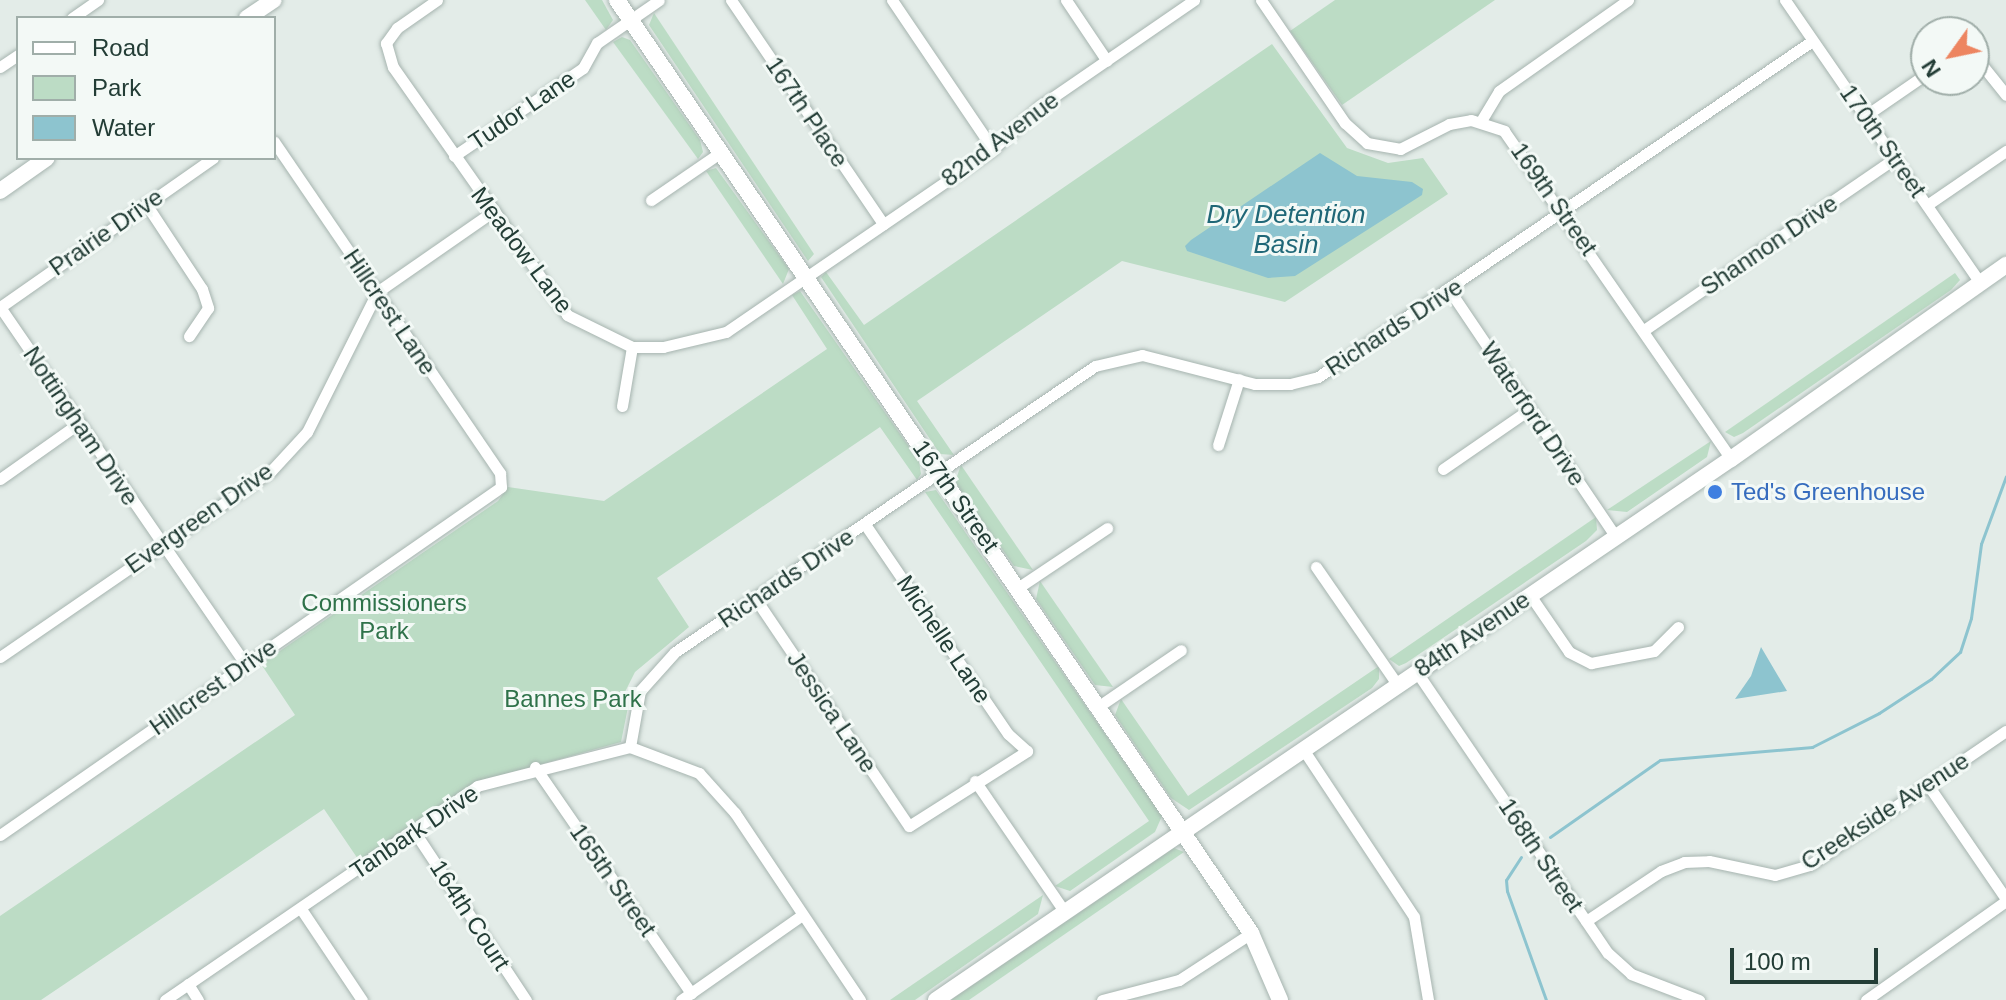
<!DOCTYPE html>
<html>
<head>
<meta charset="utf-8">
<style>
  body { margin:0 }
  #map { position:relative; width:2006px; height:1000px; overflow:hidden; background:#e3ece8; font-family:Arial,sans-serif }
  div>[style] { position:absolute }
  .green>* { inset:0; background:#bcdcc5 }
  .water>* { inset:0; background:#8dc4cf }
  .stream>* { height:3px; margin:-1.5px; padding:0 1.5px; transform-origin:1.5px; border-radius:1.5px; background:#8dc4cf }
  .roads { filter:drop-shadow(0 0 2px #a6b4af) drop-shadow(0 0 2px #a6b4af) }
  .street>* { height:11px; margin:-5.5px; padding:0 5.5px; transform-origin:5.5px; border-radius:5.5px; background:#fff }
  .secondary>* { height:16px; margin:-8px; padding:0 8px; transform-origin:8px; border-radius:8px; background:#fff }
  .dots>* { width:22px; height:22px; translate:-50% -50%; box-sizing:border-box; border:4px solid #f3f9f6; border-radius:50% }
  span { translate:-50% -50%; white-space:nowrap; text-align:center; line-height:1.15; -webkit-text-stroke:6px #f3f9f6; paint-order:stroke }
  .street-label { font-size:24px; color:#233d36 }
  .shop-label { font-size:24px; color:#366cbe }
  .left { translate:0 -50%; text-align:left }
  .park-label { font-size:24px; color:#2f724a }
  .water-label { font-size:26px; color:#1f6777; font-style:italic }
  .legend { position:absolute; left:16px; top:16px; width:260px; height:144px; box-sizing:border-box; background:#f3f9f6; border:2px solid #a0aea9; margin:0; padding:10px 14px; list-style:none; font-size:24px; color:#233d36 }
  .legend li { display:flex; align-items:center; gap:16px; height:40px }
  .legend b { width:40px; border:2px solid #a0aea9 }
  .north { position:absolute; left:1910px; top:16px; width:80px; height:80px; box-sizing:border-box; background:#f3f9f6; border:2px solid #a0aea9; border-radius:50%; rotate:237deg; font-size:22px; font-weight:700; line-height:32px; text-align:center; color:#233d36 }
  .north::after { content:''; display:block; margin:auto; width:28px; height:36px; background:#ed8560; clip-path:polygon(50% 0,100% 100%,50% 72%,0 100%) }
  .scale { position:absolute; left:1730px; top:948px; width:148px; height:36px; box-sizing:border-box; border:4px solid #233d36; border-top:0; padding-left:10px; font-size:24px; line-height:28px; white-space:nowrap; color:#233d36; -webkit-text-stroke:6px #f3f9f6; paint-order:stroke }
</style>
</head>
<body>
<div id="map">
  <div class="green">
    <i style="clip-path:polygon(585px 0,602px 0,613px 20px,606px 30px)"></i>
    <i style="clip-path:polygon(1335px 0,1495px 0,1342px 105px,1290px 31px)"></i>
    <i style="clip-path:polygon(654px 13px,814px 254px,808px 261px,649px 25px)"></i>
    <i style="clip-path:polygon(622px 37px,630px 40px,700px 140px,703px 152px,698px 159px,613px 42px)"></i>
    <i style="clip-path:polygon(1272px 44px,1347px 148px,1388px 163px,1423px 158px,1448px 194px,1285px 302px,1122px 261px,917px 401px,954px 455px,940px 454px,821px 277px,826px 272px,864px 325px)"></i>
    <i style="clip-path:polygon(716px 168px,789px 269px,783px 284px,706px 171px)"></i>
    <i style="clip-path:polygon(1955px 273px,1960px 280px,1951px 290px,1743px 433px,1734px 437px,1725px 432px)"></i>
    <i style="clip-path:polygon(800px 291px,919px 461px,921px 474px,917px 480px,880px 427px,657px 578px,689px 627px,635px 672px,625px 692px,628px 707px,621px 742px,485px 780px,360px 862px,324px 809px,41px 1000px,0 1000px,0 916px,295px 715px,261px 664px,498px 501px,508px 487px,604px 501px,827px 349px,792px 295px)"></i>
    <i style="clip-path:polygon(1711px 441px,1707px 457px,1627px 512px,1607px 510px)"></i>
    <i style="clip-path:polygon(961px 465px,1033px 570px,1014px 566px,955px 482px)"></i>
    <i style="clip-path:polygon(936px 490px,1162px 816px,1155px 832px,1070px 891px,1055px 886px,1149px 821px,925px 492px)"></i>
    <i style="clip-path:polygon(1596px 517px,1597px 530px,1586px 541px,1406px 663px,1399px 666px,1389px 659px)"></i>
    <i style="clip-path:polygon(1040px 581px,1113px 687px,1095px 685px,1036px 599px)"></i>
    <i style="clip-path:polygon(1379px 666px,1379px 679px,1372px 688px,1189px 810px,1171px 798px,1115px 715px,1121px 699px,1188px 796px)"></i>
    <i style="clip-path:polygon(1174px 848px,1184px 852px,969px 1000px,951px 1000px)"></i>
    <i style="clip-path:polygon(1043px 895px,1038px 914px,915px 1000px,890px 1000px)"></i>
  </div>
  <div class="water">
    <i style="clip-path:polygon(1320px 153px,1357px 176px,1412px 182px,1423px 189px,1422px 195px,1295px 276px,1268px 278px,1187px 251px,1185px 246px,1191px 240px)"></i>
    <i style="clip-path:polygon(1761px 647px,1787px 691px,1735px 699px,1751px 676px)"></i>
  </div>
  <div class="stream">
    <i style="left:1550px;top:837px;width:134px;rotate:-35deg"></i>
    <i style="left:1660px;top:760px;width:153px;rotate:-4.9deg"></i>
    <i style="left:1812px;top:747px;width:75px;rotate:-26.9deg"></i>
    <i style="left:1879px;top:713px;width:62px;rotate:-33.2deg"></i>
    <i style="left:1931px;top:679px;width:40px;rotate:-43deg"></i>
    <i style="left:1960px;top:652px;width:36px;rotate:-72deg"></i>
    <i style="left:1971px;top:618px;width:75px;rotate:-82.3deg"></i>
    <i style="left:1981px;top:544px;width:72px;rotate:-69.8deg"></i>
    <i style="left:1521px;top:857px;width:27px;rotate:123deg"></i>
    <i style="left:1506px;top:880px;width:11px;rotate:85deg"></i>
    <i style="left:1507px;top:891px;width:116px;rotate:70.3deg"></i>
  </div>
  <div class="roads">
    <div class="street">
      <i style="left:437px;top:0;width:49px;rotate:145deg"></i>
      <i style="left:397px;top:28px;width:19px;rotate:126deg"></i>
      <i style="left:386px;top:43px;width:25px;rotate:74deg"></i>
      <i style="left:393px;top:67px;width:303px;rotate:54.9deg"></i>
      <i style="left:567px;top:315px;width:72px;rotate:26.2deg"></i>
      <i style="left:632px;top:347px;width:31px"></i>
      <i style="left:663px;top:347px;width:65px;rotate:-13.4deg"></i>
      <i style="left:726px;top:332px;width:324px;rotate:-34.4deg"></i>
      <i style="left:993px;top:149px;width:64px;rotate:-42.5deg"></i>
      <i style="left:1040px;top:106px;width:187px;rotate:-34.5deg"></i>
      <i style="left:731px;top:0;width:271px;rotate:55.8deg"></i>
      <i style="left:892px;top:0;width:180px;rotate:55.9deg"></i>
      <i style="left:1066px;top:0;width:73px;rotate:56.1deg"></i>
      <i style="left:1261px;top:0;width:149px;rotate:55.7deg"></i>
      <i style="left:1345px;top:123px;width:30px;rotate:42deg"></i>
      <i style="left:1367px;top:143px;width:34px;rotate:10deg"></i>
      <i style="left:1400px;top:149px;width:55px;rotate:-27deg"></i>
      <i style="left:1449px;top:124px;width:22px;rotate:-10deg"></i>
      <i style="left:1471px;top:120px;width:35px;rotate:18deg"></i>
      <i style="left:1504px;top:131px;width:399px;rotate:55.3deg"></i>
      <i style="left:1785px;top:0;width:344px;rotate:55.4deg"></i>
      <i style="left:72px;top:18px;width:32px;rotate:-35deg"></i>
      <i style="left:1974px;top:55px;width:51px;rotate:51.3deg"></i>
      <i style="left:0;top:67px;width:22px;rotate:-34deg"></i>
      <i style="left:1865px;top:116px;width:74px;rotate:-34.5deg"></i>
      <i style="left:1481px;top:121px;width:35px;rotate:-59deg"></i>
      <i style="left:1499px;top:91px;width:158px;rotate:-35.2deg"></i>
      <i style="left:454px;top:156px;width:156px;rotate:-34.3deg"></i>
      <i style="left:583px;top:68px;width:29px;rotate:-61deg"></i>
      <i style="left:597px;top:43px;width:75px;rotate:-34.7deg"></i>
      <i style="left:213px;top:158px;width:260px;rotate:145deg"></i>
      <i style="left:0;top:307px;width:433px;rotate:55.5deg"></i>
      <i style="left:651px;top:200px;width:85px;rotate:-34.4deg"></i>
      <i style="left:146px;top:204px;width:102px;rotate:56.6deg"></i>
      <i style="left:202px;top:289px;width:20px;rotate:72deg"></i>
      <i style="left:208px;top:308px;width:34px;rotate:124deg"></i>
      <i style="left:1927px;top:205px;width:96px;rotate:-34.4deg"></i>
      <i style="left:1450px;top:291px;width:297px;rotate:56deg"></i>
      <i style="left:1644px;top:330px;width:303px;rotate:-34.4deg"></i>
      <i style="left:622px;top:406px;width:60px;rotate:-80.4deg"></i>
      <i style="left:1218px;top:445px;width:69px;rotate:-72.3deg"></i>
      <i style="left:1443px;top:469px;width:106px;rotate:-34.6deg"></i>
      <i style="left:0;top:479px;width:97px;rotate:-35.3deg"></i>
      <i style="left:1316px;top:567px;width:142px;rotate:55.3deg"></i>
      <i style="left:1019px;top:587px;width:106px;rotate:-33.8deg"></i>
      <i style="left:1530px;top:595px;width:69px;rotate:55.6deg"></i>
      <i style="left:1569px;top:652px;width:25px;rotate:27deg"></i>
      <i style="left:1591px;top:663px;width:64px;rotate:-10.8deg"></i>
      <i style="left:1654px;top:651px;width:34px;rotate:-45deg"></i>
      <i style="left:755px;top:598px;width:275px;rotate:56deg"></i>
      <i style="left:909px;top:826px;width:140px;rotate:-32.4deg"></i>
      <i style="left:1027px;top:751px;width:25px;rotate:-138deg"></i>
      <i style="left:1008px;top:734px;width:254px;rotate:-124.3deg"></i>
      <i style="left:0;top:657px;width:329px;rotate:-34.5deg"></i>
      <i style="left:271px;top:471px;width:53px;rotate:-47.3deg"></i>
      <i style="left:307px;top:432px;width:157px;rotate:-63.4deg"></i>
      <i style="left:377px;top:292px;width:140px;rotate:-34.8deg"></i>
      <i style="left:1416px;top:671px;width:341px;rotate:55.8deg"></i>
      <i style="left:1608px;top:953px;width:31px;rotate:42deg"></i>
      <i style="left:1631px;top:974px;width:73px;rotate:20.9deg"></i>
      <i style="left:1099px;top:706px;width:99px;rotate:-34.3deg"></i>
      <i style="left:630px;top:747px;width:57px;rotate:-79.9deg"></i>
      <i style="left:640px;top:691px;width:52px;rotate:-48.1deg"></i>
      <i style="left:675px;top:652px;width:508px;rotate:-34.25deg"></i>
      <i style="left:1095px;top:366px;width:48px;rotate:-13.2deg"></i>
      <i style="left:1142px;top:355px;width:117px;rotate:14.4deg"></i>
      <i style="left:1255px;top:384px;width:35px"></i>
      <i style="left:1290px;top:384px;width:29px;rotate:-14deg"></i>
      <i style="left:1318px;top:377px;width:597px;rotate:-34.22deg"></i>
      <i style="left:1303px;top:749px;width:201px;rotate:56.5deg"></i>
      <i style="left:1414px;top:917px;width:84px;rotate:80.4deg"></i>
      <i style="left:535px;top:767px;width:275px;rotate:55.4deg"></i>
      <i style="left:975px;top:781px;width:158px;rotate:55.6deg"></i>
      <i style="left:1928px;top:785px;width:138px;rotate:55.6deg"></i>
      <i style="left:414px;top:831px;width:203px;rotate:56.5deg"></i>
      <i style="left:0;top:835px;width:610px;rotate:-34.78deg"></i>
      <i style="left:501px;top:487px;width:14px;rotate:-94deg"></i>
      <i style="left:500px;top:473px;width:401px;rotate:-124.3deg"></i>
      <i style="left:301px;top:909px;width:110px;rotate:56.2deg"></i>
      <i style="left:1586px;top:921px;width:90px;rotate:-33.7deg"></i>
      <i style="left:1661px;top:871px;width:25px;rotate:-21deg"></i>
      <i style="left:1684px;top:862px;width:25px;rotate:-2deg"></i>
      <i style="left:1709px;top:861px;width:67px;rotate:12deg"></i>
      <i style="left:1775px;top:875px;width:36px;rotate:-16deg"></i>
      <i style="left:1810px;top:865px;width:237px;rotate:-34.4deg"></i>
      <i style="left:188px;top:984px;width:19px;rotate:58deg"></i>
      <i style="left:165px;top:1000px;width:378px;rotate:-34.4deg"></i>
      <i style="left:477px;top:786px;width:158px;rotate:-14.3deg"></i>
      <i style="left:630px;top:747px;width:74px;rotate:20.6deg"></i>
      <i style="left:699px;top:773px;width:54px;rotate:48deg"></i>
      <i style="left:735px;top:813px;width:225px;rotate:56.2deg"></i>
      <i style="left:681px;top:1000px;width:148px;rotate:-35.1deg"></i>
      <i style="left:1102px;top:1000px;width:80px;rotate:-14.6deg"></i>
      <i style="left:1179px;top:980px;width:86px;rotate:-33.1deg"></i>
      <i style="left:1866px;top:1000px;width:171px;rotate:-35.3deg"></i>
    </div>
    <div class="secondary">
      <i style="left:617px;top:0;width:1128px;rotate:55.8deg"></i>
      <i style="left:1251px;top:933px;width:73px;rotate:66.6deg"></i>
      <i style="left:247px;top:18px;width:32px;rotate:-34deg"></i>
      <i style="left:0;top:191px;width:57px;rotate:-35.1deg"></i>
      <i style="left:936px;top:1000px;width:962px;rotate:-34.24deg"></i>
      <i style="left:1731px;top:459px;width:337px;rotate:-35.2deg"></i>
    </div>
  </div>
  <div class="dots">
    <i style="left:1715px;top:492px;background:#3f7fe0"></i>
  </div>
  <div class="street-label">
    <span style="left:522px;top:110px;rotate:-34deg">Tudor Lane</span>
    <span style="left:807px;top:112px;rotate:56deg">167th Place</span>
    <span style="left:1000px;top:139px;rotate:-37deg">82nd Avenue</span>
    <span style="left:1883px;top:141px;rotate:55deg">170th Street</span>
    <span style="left:1554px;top:199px;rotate:55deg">169th Street</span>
    <span style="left:106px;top:232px;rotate:-35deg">Prairie Drive</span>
    <span style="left:1769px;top:245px;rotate:-34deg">Shannon Drive</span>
    <span style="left:522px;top:250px;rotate:53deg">Meadow Lane</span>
    <span style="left:390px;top:312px;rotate:56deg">Hillcrest Lane</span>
    <span style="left:1394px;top:327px;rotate:-33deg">Richards Drive</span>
    <span style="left:1533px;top:414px;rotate:56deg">Waterford Drive</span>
    <span style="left:81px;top:426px;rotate:56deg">Nottingham Drive</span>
    <span style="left:956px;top:496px;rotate:55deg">167th Street</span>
    <span style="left:199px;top:518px;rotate:-35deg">Evergreen Drive</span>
    <span style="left:786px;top:578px;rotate:-34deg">Richards Drive</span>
    <span style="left:1472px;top:634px;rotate:-34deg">84th Avenue</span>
    <span style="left:944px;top:639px;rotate:56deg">Michelle Lane</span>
    <span style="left:213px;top:687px;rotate:-35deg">Hillcrest Drive</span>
    <span style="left:832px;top:712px;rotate:56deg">Jessica Lane</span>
    <span style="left:1885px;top:811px;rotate:-33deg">Creekside Avenue</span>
    <span style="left:414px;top:832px;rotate:-34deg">Tanbark Drive</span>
    <span style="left:1541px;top:855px;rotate:56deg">168th Street</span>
    <span style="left:613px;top:880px;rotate:55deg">165th Street</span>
    <span style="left:470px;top:915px;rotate:57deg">164th Court</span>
  </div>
  <div class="shop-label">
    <span class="left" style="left:1731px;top:492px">Ted's Greenhouse</span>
  </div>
  <div class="park-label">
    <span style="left:384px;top:617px">Commissioners<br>Park</span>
    <span style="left:573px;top:699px">Bannes Park</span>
  </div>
  <div class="water-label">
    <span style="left:1286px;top:230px">Dry Detention<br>Basin</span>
  </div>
  <ul class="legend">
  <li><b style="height:10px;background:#fff"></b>Road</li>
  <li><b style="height:22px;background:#bcdcc5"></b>Park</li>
  <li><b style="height:22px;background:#8dc4cf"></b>Water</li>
  </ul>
  <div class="north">N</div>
  <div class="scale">100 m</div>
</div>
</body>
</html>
